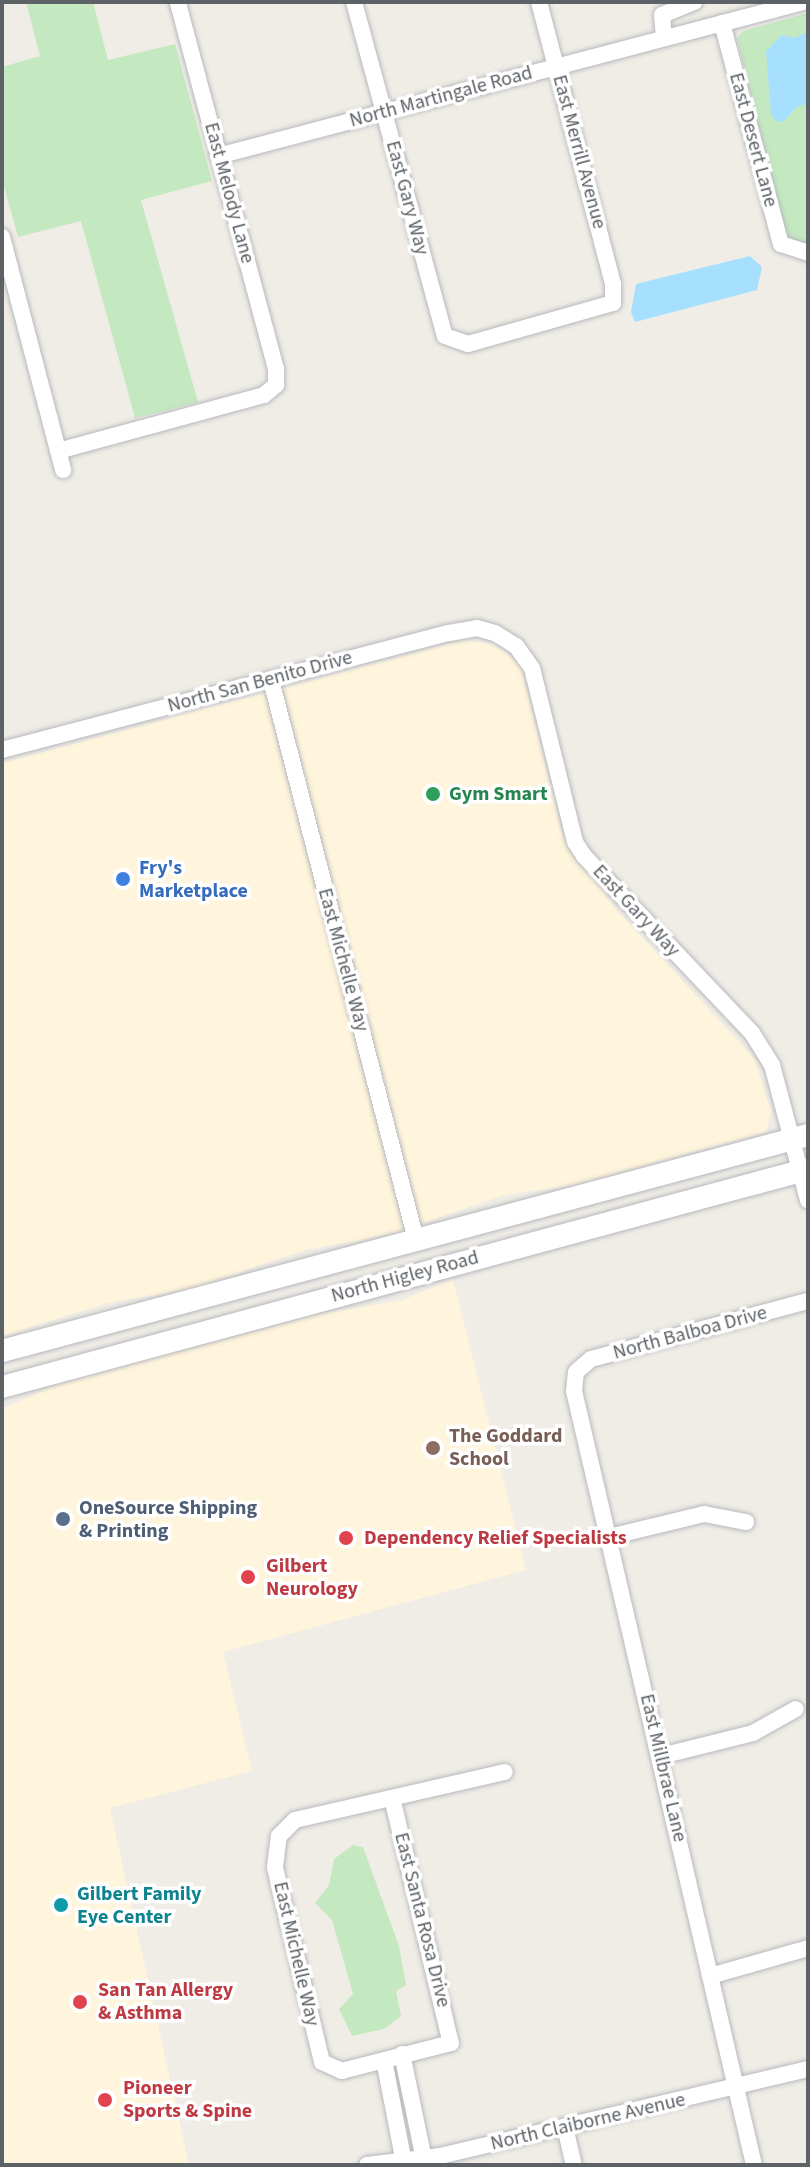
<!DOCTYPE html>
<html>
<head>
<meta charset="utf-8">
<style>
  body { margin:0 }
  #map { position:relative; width:810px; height:2167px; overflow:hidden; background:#f0ede6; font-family:"Source Sans 3",sans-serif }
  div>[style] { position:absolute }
  .commercial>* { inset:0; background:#fff4dc }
  .green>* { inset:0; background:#c4e9c1 }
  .water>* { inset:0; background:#a7e0ff }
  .roads { filter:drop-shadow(0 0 2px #b6b9bd) drop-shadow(0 0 2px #b6b9bd) }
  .minor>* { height:16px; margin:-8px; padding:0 8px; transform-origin:8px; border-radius:8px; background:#fff }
  .secondary>* { height:22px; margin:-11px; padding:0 11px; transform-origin:11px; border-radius:11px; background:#fff }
  .dots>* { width:22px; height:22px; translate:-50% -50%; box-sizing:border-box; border:4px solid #fff; border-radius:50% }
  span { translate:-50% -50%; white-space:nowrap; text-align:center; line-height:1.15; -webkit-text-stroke:7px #fff; paint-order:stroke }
  .street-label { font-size:20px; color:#5d6267 }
  .leisure-label { font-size:20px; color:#27864d; font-weight:700 }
  .left { translate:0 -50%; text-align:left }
  .shop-label { font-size:20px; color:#366cbe; font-weight:700 }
  .education-label { font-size:20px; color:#785e54; font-weight:700 }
  .service-label { font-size:20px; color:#4e5e75; font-weight:700 }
  .health-label { font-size:20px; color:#be3a42; font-weight:700 }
  .culture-label { font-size:20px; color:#0d838f; font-weight:700 }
  .frame { position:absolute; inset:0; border:4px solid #5d6267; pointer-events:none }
</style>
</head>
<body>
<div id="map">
  <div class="commercial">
    <i style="clip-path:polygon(464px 640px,495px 644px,521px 666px,563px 837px,613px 906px,754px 1058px,771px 1111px,766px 1132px,574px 1185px,504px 1195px,388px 1235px,305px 1250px,187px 1290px,107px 1303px,2px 1336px,2px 763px)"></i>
    <i style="clip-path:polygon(453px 1279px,526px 1570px,223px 1652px,252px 1771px,110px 1808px,189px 2165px,2px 2165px,2px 1409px,59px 1384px,319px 1314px,403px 1300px)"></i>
  </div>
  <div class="green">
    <i style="clip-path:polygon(26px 2px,93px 2px,108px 60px,175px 44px,212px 181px,141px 200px,198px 402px,135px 418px,81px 221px,18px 237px,2px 179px,2px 67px,40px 56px)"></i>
    <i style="clip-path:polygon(808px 13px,808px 242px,801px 244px,786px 236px,737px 38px,743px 31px)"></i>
    <i style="clip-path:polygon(353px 1845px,363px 1847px,399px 1946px,406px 1985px,396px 1991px,401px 2016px,384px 2029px,352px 2036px,339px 2009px,353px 1994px,332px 1920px,315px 1903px,329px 1885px,334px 1859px)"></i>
  </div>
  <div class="water">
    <i style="clip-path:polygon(808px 32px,808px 104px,798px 106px,783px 122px,776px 121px,771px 115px,766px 51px,782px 35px,794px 38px)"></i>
    <i style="clip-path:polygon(750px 256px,762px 267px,757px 290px,635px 322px,631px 312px,636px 284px)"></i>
  </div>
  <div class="roads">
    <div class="minor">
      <i style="left:354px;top:2px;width:346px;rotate:74.8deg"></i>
      <i style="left:445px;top:336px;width:24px;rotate:19deg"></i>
      <i style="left:468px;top:344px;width:151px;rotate:-15.8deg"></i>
      <i style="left:613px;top:303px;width:19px;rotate:-90deg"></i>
      <i style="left:613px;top:284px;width:292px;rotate:-104.7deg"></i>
      <i style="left:722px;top:23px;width:229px;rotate:75.1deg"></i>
      <i style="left:781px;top:244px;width:28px;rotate:18deg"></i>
      <i style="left:664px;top:38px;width:23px;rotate:-95deg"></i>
      <i style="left:662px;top:15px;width:35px;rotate:-22deg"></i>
      <i style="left:218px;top:156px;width:605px;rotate:-14.75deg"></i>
      <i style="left:2px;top:237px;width:241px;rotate:75.3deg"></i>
      <i style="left:58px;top:451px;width:213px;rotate:-15.2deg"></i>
      <i style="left:264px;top:395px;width:16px;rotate:-40deg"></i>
      <i style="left:276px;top:385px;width:16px;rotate:-90deg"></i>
      <i style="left:276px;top:369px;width:380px;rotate:-105deg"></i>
      <i style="left:271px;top:680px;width:578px;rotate:75.48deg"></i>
      <i style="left:2px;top:750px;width:462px;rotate:-14.7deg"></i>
      <i style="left:449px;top:633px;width:28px;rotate:-10deg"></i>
      <i style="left:477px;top:628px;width:19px;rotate:16deg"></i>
      <i style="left:495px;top:633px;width:25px;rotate:32deg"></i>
      <i style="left:516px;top:646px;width:27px;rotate:54deg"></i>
      <i style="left:532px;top:668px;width:179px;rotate:76.1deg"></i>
      <i style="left:575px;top:842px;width:17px;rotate:57deg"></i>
      <i style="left:584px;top:856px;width:244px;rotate:46.5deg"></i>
      <i style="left:752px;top:1033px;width:38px;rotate:58deg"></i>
      <i style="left:772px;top:1065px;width:140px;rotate:75.1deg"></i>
      <i style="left:609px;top:1537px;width:98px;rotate:-13.6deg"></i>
      <i style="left:704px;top:1514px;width:43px;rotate:10.8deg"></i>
      <i style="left:661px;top:1756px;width:95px;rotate:-14deg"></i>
      <i style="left:753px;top:1733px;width:49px;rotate:-29.2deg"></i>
      <i style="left:392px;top:1798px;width:252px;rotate:76.5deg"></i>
      <i style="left:451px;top:2043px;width:113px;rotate:165.6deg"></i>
      <i style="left:342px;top:2071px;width:22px;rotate:-156deg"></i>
      <i style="left:322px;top:2062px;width:201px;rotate:-103.6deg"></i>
      <i style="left:275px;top:1867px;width:31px;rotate:-83deg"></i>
      <i style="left:279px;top:1836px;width:23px;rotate:-45deg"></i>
      <i style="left:295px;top:1820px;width:215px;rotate:-12.9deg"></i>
      <i style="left:710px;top:1976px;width:102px;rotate:-15.9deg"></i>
      <i style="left:402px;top:2054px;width:107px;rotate:78.2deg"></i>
      <i style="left:384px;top:2060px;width:105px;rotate:79deg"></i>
      <i style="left:565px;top:2127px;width:39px;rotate:77deg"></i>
      <i style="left:367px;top:2165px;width:74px;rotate:-7deg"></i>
      <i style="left:440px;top:2156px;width:378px;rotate:-13.3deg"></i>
      <i style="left:754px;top:2165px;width:795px;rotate:-103.09deg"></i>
      <i style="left:574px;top:1391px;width:19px;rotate:-84deg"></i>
      <i style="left:576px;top:1372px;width:20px;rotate:-41deg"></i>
      <i style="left:591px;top:1359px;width:225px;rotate:-15deg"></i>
    </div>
    <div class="secondary">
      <i style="left:2px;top:1351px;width:834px;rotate:-15deg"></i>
      <i style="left:2px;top:1387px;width:835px;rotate:-15.13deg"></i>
    </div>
  </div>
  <div class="dots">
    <i style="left:433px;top:794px;background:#2e9e5b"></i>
    <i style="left:123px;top:879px;background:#3f7fe0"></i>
    <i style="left:433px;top:1448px;background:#8d6e63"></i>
    <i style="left:63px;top:1519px;background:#5c6f8a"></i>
    <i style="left:346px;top:1538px;background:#e0444e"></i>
    <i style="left:248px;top:1577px;background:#e0444e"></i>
    <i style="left:61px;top:1905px;background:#0f9aa8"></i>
    <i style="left:80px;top:2002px;background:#e0444e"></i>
    <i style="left:105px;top:2100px;background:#e0444e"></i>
  </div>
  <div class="street-label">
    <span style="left:441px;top:97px;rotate:-15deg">North Martingale Road</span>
    <span style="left:753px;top:140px;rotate:75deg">East Desert Lane</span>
    <span style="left:579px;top:152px;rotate:75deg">East Merrill Avenue</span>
    <span style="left:229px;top:193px;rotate:75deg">East Melody Lane</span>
    <span style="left:407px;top:198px;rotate:75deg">East Gary Way</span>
    <span style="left:260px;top:682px;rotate:-15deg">North San Benito Drive</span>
    <span style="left:636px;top:911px;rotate:47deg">East Gary Way</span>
    <span style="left:343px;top:960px;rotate:75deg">East Michelle Way</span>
    <span style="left:405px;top:1277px;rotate:-15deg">North Higley Road</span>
    <span style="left:690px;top:1333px;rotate:-15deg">North Balboa Drive</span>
    <span style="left:663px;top:1768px;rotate:77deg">East Millbrae Lane</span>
    <span style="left:422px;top:1920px;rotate:76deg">East Santa Rosa Drive</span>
    <span style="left:296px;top:1954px;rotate:77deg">East Michelle Way</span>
    <span style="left:588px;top:2122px;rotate:-13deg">North Claiborne Avenue</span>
  </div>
  <div class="leisure-label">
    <span class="left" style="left:449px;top:794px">Gym Smart</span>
  </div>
  <div class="shop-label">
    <span class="left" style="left:139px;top:880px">Fry's<br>Marketplace</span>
  </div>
  <div class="education-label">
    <span class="left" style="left:449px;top:1448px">The Goddard<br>School</span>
  </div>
  <div class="service-label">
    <span class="left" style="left:79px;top:1520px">OneSource Shipping<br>&amp; Printing</span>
  </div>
  <div class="health-label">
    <span class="left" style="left:364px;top:1538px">Dependency Relief Specialists</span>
    <span class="left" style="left:266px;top:1578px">Gilbert<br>Neurology</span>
    <span class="left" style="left:98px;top:2002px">San Tan Allergy<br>&amp; Asthma</span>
    <span class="left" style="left:123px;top:2100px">Pioneer<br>Sports &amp; Spine</span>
  </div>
  <div class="culture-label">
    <span class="left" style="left:77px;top:1906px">Gilbert Family<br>Eye Center</span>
  </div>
  <div class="frame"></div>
</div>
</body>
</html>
